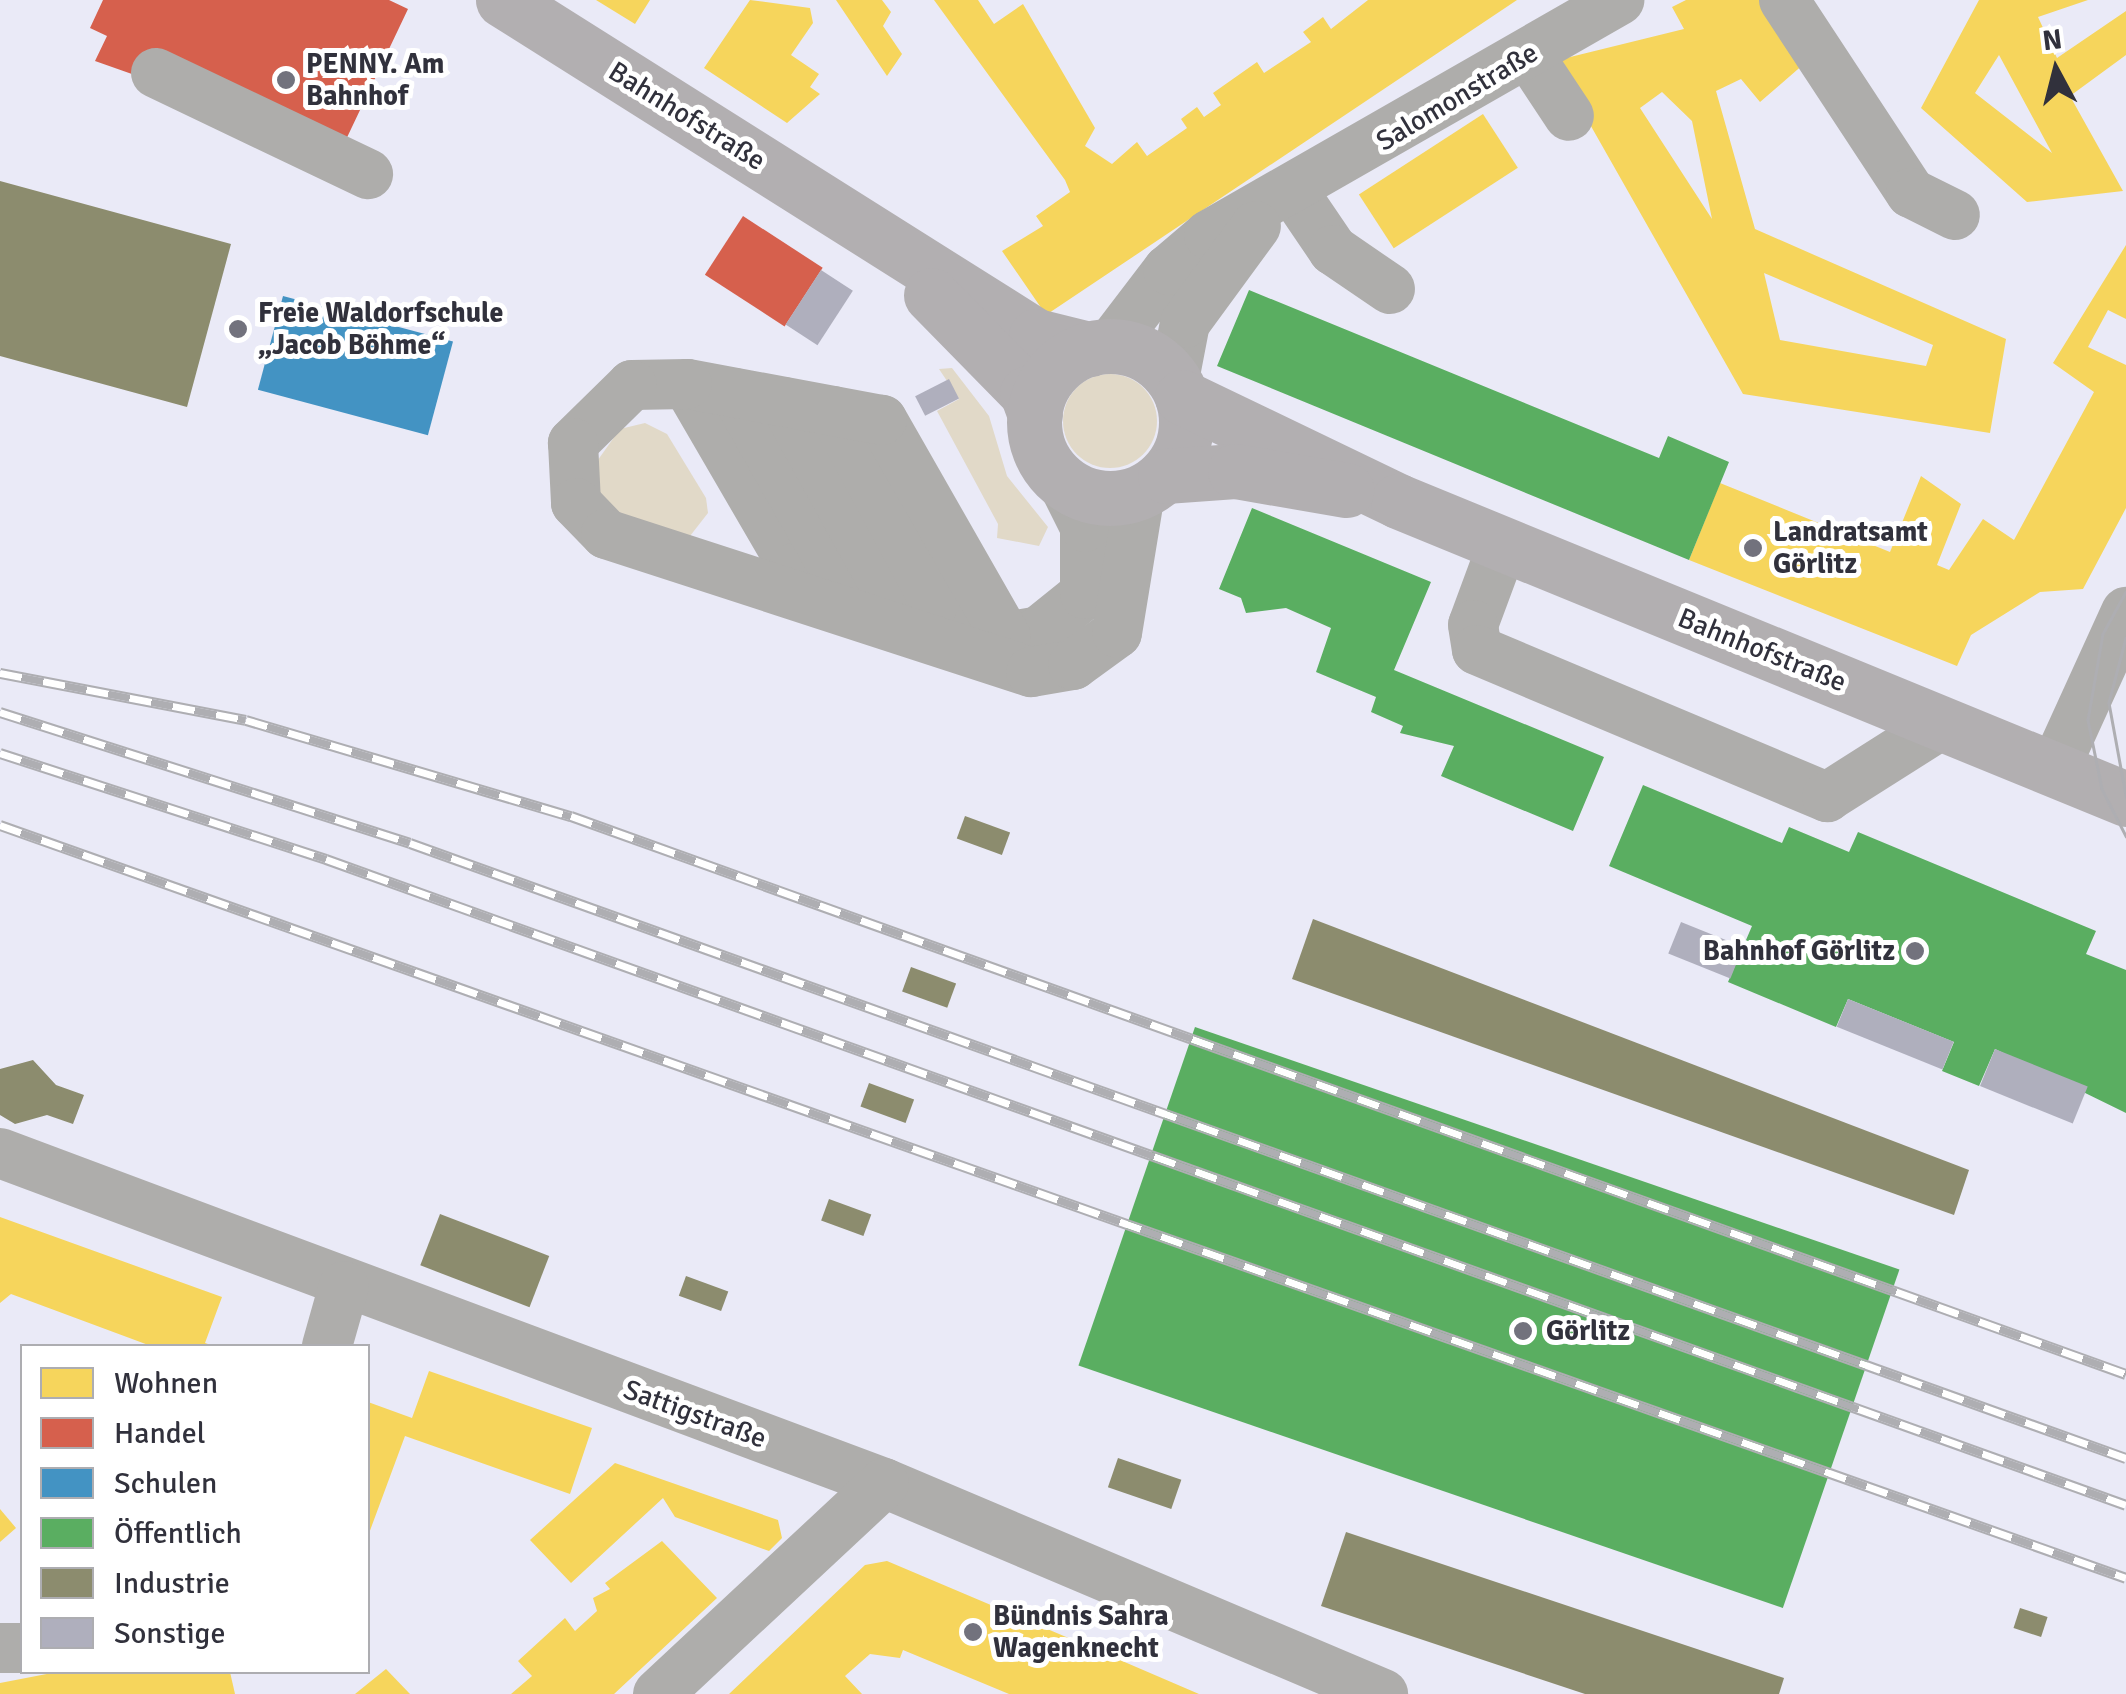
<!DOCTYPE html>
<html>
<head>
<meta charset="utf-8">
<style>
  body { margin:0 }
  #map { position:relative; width:2126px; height:1694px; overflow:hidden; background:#eaeaf7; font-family:Signika,sans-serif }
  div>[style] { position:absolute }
  .green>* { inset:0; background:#e1d9c8 }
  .round { border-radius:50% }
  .homes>* { inset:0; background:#f6d55c; transform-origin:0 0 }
  .shops>* { inset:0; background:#d6604d; transform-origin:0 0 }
  .schools>* { inset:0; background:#4393c3; transform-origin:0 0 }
  .public>* { inset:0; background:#5aae61; transform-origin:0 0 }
  .industry>* { inset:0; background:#8c8c6e; transform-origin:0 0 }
  .building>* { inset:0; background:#afafbd; transform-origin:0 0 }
  .minor>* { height:50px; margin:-25px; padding:0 25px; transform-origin:25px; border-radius:25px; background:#aeadab }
  .major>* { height:55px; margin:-27.5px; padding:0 27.5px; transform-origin:27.5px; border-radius:27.5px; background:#b2afb1 }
  .major>.ring { margin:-27.5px; padding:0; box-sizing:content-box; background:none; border:55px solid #b2afb1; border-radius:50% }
  .tram>* { height:2.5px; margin:-1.25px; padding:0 1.25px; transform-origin:1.25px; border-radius:1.25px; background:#aeaeb2 }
  .rail>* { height:11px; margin-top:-5.5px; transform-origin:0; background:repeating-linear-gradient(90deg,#fff 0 22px,#aeaeb2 0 44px); box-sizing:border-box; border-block:2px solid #aeaeb2 }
  .dots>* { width:28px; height:28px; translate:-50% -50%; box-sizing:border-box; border:5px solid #fff; border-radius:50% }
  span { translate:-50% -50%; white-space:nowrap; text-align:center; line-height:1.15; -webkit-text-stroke:10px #fff; paint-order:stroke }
  .poi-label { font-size:28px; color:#31313c; font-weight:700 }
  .left { translate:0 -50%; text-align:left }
  .right { translate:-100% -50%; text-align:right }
  .street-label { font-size:28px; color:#31313c }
  .legend { position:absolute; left:20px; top:1344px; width:350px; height:330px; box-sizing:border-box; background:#fff; border:2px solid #adadb1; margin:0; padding:12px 18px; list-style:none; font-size:30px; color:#31313c }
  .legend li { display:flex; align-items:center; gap:20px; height:50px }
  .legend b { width:50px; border:2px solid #adadb1 }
  .north { position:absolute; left:2006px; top:20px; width:100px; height:100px; -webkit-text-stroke:8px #fff; paint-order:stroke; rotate:353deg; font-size:28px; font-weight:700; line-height:40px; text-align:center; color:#31313c }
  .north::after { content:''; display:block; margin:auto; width:35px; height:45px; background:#31313c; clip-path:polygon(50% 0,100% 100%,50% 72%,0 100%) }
</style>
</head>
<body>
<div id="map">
  <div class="green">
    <i style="clip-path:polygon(952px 368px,989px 416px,1007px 476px,1048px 527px,1039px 546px,997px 538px,998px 524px,937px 411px,959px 399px,939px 369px)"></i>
    <i class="round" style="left:1063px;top:374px;width:94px;height:94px"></i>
    <i style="clip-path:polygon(645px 423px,667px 434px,706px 498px,708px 513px,690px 536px,644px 529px,605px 504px,590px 471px,620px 429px)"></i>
  </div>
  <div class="homes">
    <i style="clip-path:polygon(596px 0,650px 0,635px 24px)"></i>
    <i style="clip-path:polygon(750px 0,810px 8px,813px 23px,791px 55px,819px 74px,810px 87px,820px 94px,787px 123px,704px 68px)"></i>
    <i style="clip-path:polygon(836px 0,882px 0,891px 12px,883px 26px,902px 54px,887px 76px)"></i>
    <i style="clip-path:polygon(934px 0,978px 0,994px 24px,1023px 4px,1095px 128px,1085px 146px,1112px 164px,1137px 142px,1147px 156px,1187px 128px,1181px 119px,1197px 107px,1204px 117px,1221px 105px,1213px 93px,1257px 62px,1264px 73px,1311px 42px,1303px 32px,1323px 17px,1331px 29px,1368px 0,1517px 0,1046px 315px,1002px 251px,1043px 226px,1036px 216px,1070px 192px,1065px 180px)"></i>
    <i style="clip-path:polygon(evenodd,1686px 0,1762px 0,1805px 63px,1760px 102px,1741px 79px,1716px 91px,1755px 229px,2006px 339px,1990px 433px,1743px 394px,1554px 61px,1684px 29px,1672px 7px,1686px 0,1662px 92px,1692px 121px,1712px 219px,1640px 108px,1662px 92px,1686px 0,1764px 273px,1933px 345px,1926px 366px,1780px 340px,1764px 273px)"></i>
    <i style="clip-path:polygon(evenodd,1979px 0,2088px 0,2038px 17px,2057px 58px,2126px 11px,2126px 55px,2070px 96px,2123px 191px,2027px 202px,1921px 108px,1979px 0,1999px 55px,2052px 153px,1975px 93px,1999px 55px)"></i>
    <i style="left:1483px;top:114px;width:64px;height:148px;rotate:57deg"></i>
    <i style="clip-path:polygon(2126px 245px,2126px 319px,2108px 310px,2088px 347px,2126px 365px,2126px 508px,2083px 589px,2040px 592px,1971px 635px,1957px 666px,1689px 560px,1720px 483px,1890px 552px,1921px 476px,1961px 504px,1937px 565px,1949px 570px,1983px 519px,2014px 540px,2094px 392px,2053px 363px)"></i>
    <i style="clip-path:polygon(0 1217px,222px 1297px,205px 1343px,214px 1346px,151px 1346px,11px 1294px,0 1303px)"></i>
    <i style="clip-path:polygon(429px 1371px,592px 1428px,570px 1494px,405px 1436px,368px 1536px,368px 1402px,412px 1418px)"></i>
    <i style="clip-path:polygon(615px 1463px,778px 1520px,782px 1538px,769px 1551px,675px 1517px,663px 1498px,571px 1583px,530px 1540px)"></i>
    <i style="clip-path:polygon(0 1509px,16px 1528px,0 1542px)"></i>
    <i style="clip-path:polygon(662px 1541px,717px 1598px,614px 1694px,511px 1694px,532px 1676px,518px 1661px,565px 1618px,575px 1631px,597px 1611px,593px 1598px,610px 1589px,605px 1583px)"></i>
    <i style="clip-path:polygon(887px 1561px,1078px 1642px,1199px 1694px,1009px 1694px,903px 1650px,900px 1658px,870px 1654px,845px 1676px,862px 1694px,729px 1694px,865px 1565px)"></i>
    <i style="clip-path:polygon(386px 1669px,410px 1694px,355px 1694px)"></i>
    <i style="clip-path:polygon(57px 1672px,230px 1672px,235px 1694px,0 1694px,0 1683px)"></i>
  </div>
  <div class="shops">
    <i style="clip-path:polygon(103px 0,389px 0,408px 9px,342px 148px,95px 61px,107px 36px,90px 28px)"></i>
    <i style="left:743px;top:216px;width:95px;height:70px;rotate:33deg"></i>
  </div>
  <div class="schools">
    <i style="left:283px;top:296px;width:176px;height:97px;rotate:15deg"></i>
  </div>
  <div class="public">
    <i style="clip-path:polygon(1249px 290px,1659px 458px,1668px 436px,1729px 462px,1689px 560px,1217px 366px)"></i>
    <i style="clip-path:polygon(1252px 508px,1431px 582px,1394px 670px,1604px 757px,1573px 831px,1441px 776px,1454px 746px,1400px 733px,1403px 726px,1371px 712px,1376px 697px,1316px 672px,1331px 628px,1286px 608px,1246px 613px,1241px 598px,1219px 589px)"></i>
    <i style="clip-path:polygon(1643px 785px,1782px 843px,1789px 827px,1849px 852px,1858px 832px,2096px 931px,2086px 954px,2126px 970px,2126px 1113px,1995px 1049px,1979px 1086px,1942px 1071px,1954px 1042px,1848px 999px,1836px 1027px,1728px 982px,1752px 926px,1609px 866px)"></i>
    <i style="left:1195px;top:1027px;width:745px;height:358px;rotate:19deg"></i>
  </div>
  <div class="industry">
    <i style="clip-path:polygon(0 181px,231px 244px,187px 407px,0 356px)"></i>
    <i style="left:965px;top:816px;width:48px;height:24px;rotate:20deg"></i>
    <i style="clip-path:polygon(1313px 919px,1969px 1170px,1954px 1215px,1292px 979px)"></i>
    <i style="left:911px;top:967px;width:48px;height:26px;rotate:20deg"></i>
    <i style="clip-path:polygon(33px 1060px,56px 1085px,84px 1095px,73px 1124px,47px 1115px,15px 1124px,0 1115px,0 1069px)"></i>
    <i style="left:869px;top:1083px;width:48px;height:25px;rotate:20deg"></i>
    <i style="left:829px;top:1199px;width:45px;height:23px;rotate:20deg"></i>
    <i style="left:440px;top:1214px;width:117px;height:55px;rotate:21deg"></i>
    <i style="left:686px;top:1276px;width:45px;height:21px;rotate:20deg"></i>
    <i style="left:1118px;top:1458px;width:67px;height:31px;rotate:19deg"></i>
    <i style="clip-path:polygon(1346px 1532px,1784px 1678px,1779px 1694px,1585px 1694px,1321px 1606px)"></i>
    <i style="left:2020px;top:1608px;width:29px;height:21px;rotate:18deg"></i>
  </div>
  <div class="building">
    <i style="left:821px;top:270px;width:38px;height:65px;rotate:33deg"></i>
    <i style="left:949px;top:379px;width:22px;height:38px;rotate:63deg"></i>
    <i style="left:1681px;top:922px;width:67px;height:34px;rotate:22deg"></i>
    <i style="left:1848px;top:999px;width:114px;height:30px;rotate:22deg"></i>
    <i style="left:1995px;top:1049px;width:100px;height:40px;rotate:22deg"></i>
  </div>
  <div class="minor">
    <i style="left:1784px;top:0;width:231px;rotate:56.7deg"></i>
    <i style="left:1911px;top:193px;width:49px;rotate:26.6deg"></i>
    <i style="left:1528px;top:54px;width:74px;rotate:56.5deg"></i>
    <i style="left:156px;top:73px;width:235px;rotate:25.5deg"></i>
    <i style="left:1295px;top:194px;width:68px;rotate:55.8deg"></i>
    <i style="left:1333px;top:250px;width:69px;rotate:34.4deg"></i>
    <i style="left:1110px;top:346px;width:96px;rotate:-52.7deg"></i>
    <i style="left:1168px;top:270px;width:54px;rotate:-40.5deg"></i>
    <i style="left:1209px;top:235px;width:473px;rotate:-29.8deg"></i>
    <i style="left:1174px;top:380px;width:58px;rotate:-79.1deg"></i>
    <i style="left:1185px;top:323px;width:120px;rotate:-53.8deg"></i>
    <i style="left:687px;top:384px;width:213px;rotate:59.8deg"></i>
    <i style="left:794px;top:568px;width:57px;rotate:17.5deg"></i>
    <i style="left:735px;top:393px;width:219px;rotate:60.5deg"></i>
    <i style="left:784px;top:402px;width:226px;rotate:61.2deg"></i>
    <i style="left:833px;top:411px;width:233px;rotate:61.8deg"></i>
    <i style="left:1503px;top:544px;width:86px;rotate:110.3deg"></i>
    <i style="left:1473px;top:625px;width:25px;rotate:81deg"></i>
    <i style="left:1477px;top:650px;width:380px;rotate:22.8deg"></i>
    <i style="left:1827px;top:797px;width:136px;rotate:-32.4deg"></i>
    <i style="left:977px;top:627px;width:31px;rotate:19deg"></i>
    <i style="left:1006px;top:637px;width:34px;rotate:-10deg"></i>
    <i style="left:1039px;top:631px;width:59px;rotate:-38.8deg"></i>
    <i style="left:1085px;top:594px;width:67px;rotate:-90deg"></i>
    <i style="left:1085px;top:527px;width:51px;rotate:-116.6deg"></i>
    <i style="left:1006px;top:637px;width:250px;rotate:-119.7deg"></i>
    <i style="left:882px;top:420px;width:198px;rotate:-169.5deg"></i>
    <i style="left:687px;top:384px;width:55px;rotate:179deg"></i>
    <i style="left:632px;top:385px;width:83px;rotate:135.5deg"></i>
    <i style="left:573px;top:443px;width:60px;rotate:87.1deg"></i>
    <i style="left:576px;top:503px;width:43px;rotate:45.9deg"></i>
    <i style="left:606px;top:534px;width:447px;rotate:18deg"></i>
    <i style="left:1031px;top:672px;width:43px;rotate:-9.5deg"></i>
    <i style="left:1073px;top:665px;width:54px;rotate:-36deg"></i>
    <i style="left:1117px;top:633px;width:143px;rotate:-80.7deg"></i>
    <i style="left:2054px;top:770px;width:174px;rotate:-65.5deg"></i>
    <i style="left:0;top:1153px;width:944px;rotate:20.47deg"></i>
    <i style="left:884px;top:1483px;width:542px;rotate:22.92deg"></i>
    <i style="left:327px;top:1346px;width:62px;rotate:-74.2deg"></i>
    <i style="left:0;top:1648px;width:22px"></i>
    <i style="left:658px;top:1694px;width:309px;rotate:-43deg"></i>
  </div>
  <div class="major">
    <i style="left:503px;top:0;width:630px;rotate:32.23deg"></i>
    <i style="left:1036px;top:336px;width:55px;rotate:13.8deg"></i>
    <i style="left:931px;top:295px;width:137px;rotate:45.6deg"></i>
    <i style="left:1027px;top:393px;width:23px;rotate:70deg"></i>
    <i class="ring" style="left:1034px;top:346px;width:97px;height:97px"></i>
    <i style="left:1182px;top:397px;width:240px;rotate:25.7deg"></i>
    <i style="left:1398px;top:501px;width:787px;rotate:22.26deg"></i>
    <i style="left:1165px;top:476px;width:70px;rotate:-4.1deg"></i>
    <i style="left:1235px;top:471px;width:113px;rotate:9.7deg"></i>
  </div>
  <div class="tram">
    <i style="left:2126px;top:592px;width:48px;rotate:118.7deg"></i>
    <i style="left:2103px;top:634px;width:87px;rotate:99.9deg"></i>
    <i style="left:2088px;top:720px;width:70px;rotate:78.5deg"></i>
    <i style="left:2102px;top:789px;width:53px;rotate:62.9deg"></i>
    <i style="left:2126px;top:638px;width:67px;rotate:104.7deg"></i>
    <i style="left:2109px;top:703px;width:95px;rotate:79.6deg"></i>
  </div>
  <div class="rail">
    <i style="left:0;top:673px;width:250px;rotate:10.8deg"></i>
    <i style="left:246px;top:720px;width:339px;rotate:16.5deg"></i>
    <i style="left:571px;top:816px;width:1652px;rotate:19.74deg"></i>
    <i style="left:0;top:712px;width:430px;rotate:17.7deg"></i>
    <i style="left:410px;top:843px;width:1823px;rotate:19.72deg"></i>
    <i style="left:0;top:753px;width:343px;rotate:18deg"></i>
    <i style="left:326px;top:859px;width:1912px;rotate:19.74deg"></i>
    <i style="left:0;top:825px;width:2255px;rotate:19.5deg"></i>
  </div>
  <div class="dots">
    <i style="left:286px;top:80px;background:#72727d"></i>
    <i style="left:238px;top:329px;background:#72727d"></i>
    <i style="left:1753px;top:548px;background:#72727d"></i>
    <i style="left:1915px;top:951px;background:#72727d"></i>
    <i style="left:1523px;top:1331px;background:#72727d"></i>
    <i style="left:973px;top:1632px;background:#72727d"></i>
  </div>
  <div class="poi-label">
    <span class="left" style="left:306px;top:80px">PENNY. Am<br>Bahnhof</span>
    <span class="left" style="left:258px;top:329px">Freie Waldorfschule<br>„Jacob Böhme“</span>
    <span class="left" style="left:1773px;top:548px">Landratsamt<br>Görlitz</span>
    <span class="right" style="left:1895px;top:951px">Bahnhof Görlitz</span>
    <span class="left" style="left:1546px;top:1331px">Görlitz</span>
    <span class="left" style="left:993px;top:1632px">Bündnis Sahra<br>Wagenknecht</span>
  </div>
  <div class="street-label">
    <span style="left:1457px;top:97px;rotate:-31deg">Salomonstraße</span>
    <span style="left:687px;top:116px;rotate:32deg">Bahnhofstraße</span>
    <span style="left:1762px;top:650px;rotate:22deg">Bahnhofstraße</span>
    <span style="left:695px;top:1414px;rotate:20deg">Sattigstraße</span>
  </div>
  <ul class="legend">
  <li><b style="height:28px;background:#f6d55c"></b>Wohnen</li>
  <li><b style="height:28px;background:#d6604d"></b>Handel</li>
  <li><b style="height:28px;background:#4393c3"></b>Schulen</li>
  <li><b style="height:28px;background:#5aae61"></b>Öffentlich</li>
  <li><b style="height:28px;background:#8c8c6e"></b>Industrie</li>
  <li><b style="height:28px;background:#afafbd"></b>Sonstige</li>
  </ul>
  <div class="north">N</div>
</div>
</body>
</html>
